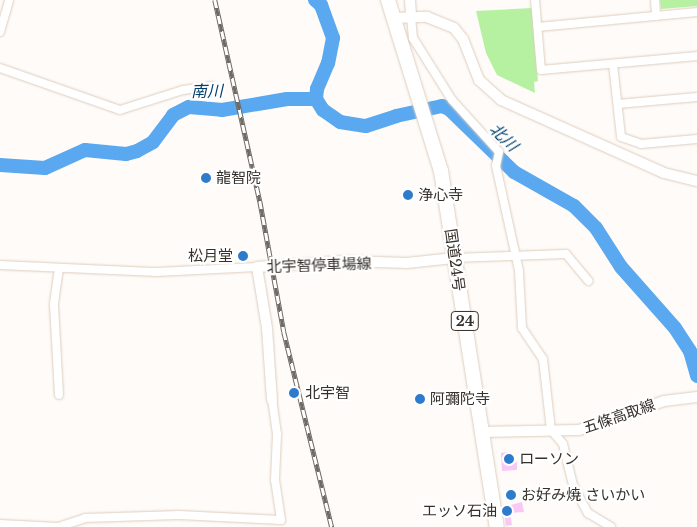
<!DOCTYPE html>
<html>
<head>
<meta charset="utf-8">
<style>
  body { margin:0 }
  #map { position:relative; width:697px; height:527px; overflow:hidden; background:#fefbf8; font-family:"Libre Baskerville","Noto Sans JP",serif }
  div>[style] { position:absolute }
  .green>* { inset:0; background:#b6f1a2 }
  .river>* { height:14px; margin:-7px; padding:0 7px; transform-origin:7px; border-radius:7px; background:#5aa8ef }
  .building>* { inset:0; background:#f8c9f5 }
  .roads { filter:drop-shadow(0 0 1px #decdbe) drop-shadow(0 0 1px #decdbe) }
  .street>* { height:8px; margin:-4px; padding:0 4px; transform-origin:4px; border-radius:4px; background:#fff }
  .secondary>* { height:10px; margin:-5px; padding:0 5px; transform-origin:5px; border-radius:5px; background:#fff }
  .highway>* { height:14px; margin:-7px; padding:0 7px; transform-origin:7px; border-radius:7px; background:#fff }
  .rail>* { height:4.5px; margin-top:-2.25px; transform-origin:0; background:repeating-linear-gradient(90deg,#fff 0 8px,#6f6a64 0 16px); box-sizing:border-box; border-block:1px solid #6f6a64 }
  .dots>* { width:14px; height:14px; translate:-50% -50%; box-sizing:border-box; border:2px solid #fff; border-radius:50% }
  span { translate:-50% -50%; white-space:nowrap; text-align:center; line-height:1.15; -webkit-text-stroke:4.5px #fff; paint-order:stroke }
  .shield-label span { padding:1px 4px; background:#fff; border:1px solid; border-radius:4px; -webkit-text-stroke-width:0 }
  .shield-label { font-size:14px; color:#36302a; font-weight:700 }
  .poi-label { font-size:15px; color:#36302a }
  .left { translate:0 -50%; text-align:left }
  .right { translate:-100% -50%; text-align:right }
  .street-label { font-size:15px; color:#36302a }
  .water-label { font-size:16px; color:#003e6b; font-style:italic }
</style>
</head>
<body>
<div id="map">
  <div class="green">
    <i style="clip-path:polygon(660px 0,697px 0,697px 6px,661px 9px)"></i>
    <i style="clip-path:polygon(532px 8px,538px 81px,534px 82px,535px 93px,497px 75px,486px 53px,476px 11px)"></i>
  </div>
  <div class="river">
    <i style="left:315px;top:0;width:8px;rotate:40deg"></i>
    <i style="left:321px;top:5px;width:35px;rotate:70deg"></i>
    <i style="left:333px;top:38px;width:25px;rotate:101deg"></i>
    <i style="left:328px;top:63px;width:28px;rotate:113deg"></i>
    <i style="left:317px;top:89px;width:10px;rotate:96deg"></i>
    <i style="left:316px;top:99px;width:13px;rotate:58deg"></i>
    <i style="left:323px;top:110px;width:21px;rotate:35deg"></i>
    <i style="left:340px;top:122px;width:26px;rotate:9deg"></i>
    <i style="left:366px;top:126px;width:32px;rotate:-18deg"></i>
    <i style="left:396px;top:116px;width:47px;rotate:-12.3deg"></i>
    <i style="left:442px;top:106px;width:8px;rotate:23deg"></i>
    <i style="left:449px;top:109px;width:91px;rotate:44.1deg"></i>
    <i style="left:514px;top:172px;width:69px;rotate:29.5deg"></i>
    <i style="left:574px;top:206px;width:31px;rotate:45deg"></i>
    <i style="left:596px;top:228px;width:46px;rotate:57.3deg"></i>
    <i style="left:621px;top:267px;width:81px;rotate:48.5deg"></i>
    <i style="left:675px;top:328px;width:27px;rotate:57deg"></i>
    <i style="left:690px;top:351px;width:26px;rotate:74deg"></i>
    <i style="left:0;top:165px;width:45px;rotate:3.8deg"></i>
    <i style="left:45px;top:168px;width:44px;rotate:-24.2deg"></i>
    <i style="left:85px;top:150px;width:41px;rotate:5.6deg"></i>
    <i style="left:126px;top:154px;width:11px;rotate:-15deg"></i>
    <i style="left:137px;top:151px;width:18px;rotate:-29deg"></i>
    <i style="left:153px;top:142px;width:34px;rotate:-53deg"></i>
    <i style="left:173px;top:115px;width:18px;rotate:-27deg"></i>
    <i style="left:189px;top:107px;width:33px;rotate:5deg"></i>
    <i style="left:222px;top:110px;width:66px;rotate:-9.6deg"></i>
    <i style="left:287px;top:99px;width:29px"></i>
  </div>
  <div class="building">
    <i style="clip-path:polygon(511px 452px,512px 463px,517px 462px,517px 470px,502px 471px,501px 453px)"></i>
    <i style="clip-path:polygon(522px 502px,524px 512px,510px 513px,512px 525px,506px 526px,503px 507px)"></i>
  </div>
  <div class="roads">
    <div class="street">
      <i style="left:535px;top:0;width:70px;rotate:85.1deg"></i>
      <i style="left:541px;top:70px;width:157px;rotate:-5.1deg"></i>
      <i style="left:655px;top:0;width:16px;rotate:86deg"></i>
      <i style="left:411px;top:16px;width:22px;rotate:85deg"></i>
      <i style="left:413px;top:38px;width:73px;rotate:57.8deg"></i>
      <i style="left:452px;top:100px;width:70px;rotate:47.9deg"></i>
      <i style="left:499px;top:152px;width:14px;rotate:102deg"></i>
      <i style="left:496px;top:166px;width:107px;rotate:77.6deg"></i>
      <i style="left:519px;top:271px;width:57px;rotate:87deg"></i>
      <i style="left:522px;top:328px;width:37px;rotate:56deg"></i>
      <i style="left:543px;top:359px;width:71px;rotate:83.6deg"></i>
      <i style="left:551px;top:430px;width:18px;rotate:49deg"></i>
      <i style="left:563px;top:444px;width:42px;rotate:76.3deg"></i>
      <i style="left:573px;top:485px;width:32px;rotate:62deg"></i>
      <i style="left:588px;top:513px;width:27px;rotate:31deg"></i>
      <i style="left:538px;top:27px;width:160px;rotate:-5.4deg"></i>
      <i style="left:0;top:32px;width:33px;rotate:-74deg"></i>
      <i style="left:613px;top:64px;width:73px;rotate:83.7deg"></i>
      <i style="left:621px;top:137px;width:21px;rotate:19deg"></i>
      <i style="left:641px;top:144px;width:56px;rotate:-5.1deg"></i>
      <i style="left:0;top:68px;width:127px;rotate:19.3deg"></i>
      <i style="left:120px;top:110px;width:66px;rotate:-17.6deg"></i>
      <i style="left:183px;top:90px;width:29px;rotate:-8deg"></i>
      <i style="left:618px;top:104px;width:79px;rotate:-5.1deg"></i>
      <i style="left:454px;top:258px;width:112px;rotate:-2deg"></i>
      <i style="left:566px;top:254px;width:35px;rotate:50deg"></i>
      <i style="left:0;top:265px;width:157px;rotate:2.6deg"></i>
      <i style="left:157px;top:272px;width:100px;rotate:-2.9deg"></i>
      <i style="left:59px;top:268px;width:37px;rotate:98deg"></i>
      <i style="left:54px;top:305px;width:90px;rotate:86.8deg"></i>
      <i style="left:0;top:524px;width:58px;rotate:3deg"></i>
      <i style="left:58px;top:527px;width:28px;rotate:-18deg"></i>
      <i style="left:85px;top:518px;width:94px;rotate:-1.8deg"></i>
      <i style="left:179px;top:515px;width:102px;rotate:2.8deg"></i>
      <i style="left:281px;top:520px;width:40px;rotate:-98.5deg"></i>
      <i style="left:275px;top:480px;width:46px;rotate:-87.5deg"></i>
      <i style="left:277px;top:434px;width:34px;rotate:-98deg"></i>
    </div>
    <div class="secondary">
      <i style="left:410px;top:0;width:16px;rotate:86deg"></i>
      <i style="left:393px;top:18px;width:34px;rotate:-2deg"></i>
      <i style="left:427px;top:17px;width:29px;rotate:22deg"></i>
      <i style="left:454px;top:28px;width:14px;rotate:51deg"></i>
      <i style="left:463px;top:39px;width:44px;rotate:68.7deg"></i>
      <i style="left:479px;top:80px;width:30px;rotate:42deg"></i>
      <i style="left:501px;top:100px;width:179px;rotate:24.1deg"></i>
      <i style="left:664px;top:173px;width:34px;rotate:14deg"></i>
      <i style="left:272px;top:400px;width:72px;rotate:-94deg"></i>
      <i style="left:267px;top:328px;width:62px;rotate:-99.3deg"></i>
      <i style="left:257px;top:267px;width:88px;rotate:-3.9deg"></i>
      <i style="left:345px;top:261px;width:62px;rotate:1.8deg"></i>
      <i style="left:407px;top:263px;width:47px;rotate:-6.1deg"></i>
      <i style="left:481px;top:432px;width:98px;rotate:-1.2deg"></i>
      <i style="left:579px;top:430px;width:90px;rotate:-18.8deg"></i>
      <i style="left:664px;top:401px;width:33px;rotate:-7deg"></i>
    </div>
    <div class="highway">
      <i style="left:388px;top:0;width:179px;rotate:72.8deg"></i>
      <i style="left:441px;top:171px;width:360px;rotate:81.1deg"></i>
    </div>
  </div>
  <div class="rail">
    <i style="left:215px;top:0;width:206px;rotate:77.4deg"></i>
    <i style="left:260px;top:201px;width:133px;rotate:79.6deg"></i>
    <i style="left:284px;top:332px;width:201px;rotate:76.2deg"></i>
  </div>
  <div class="dots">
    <i style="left:206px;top:178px;background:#2e7bcb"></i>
    <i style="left:408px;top:195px;background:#2e7bcb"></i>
    <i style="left:243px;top:256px;background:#2e7bcb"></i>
    <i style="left:294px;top:393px;background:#2e7bcb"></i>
    <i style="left:420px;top:399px;background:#2e7bcb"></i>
    <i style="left:509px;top:459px;background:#2e7bcb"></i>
    <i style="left:511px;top:495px;background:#2e7bcb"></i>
    <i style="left:507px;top:511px;background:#2e7bcb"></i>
  </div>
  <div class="shield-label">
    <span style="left:465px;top:321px">24</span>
  </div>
  <div class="poi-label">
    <span class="left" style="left:216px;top:178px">龍智院</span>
    <span class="left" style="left:418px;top:195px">浄心寺</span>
    <span class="right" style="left:233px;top:256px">松月堂</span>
    <span class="left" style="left:305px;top:393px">北宇智</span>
    <span class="left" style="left:430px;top:399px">阿彌陀寺</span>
    <span class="left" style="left:519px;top:459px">ローソン</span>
    <span class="left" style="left:521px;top:495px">お好み焼 さいかい</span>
    <span class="right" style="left:497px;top:511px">エッソ石油</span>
  </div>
  <div class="street-label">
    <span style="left:455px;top:260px;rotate:82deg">国道24号</span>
    <span style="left:319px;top:265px;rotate:-2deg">北宇智停車場線</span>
    <span style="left:619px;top:416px;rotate:-19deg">五條高取線</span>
  </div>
  <div class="water-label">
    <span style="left:207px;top:91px;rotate:-1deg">南川</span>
    <span style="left:504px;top:137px;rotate:44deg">北川</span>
  </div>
</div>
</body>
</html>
